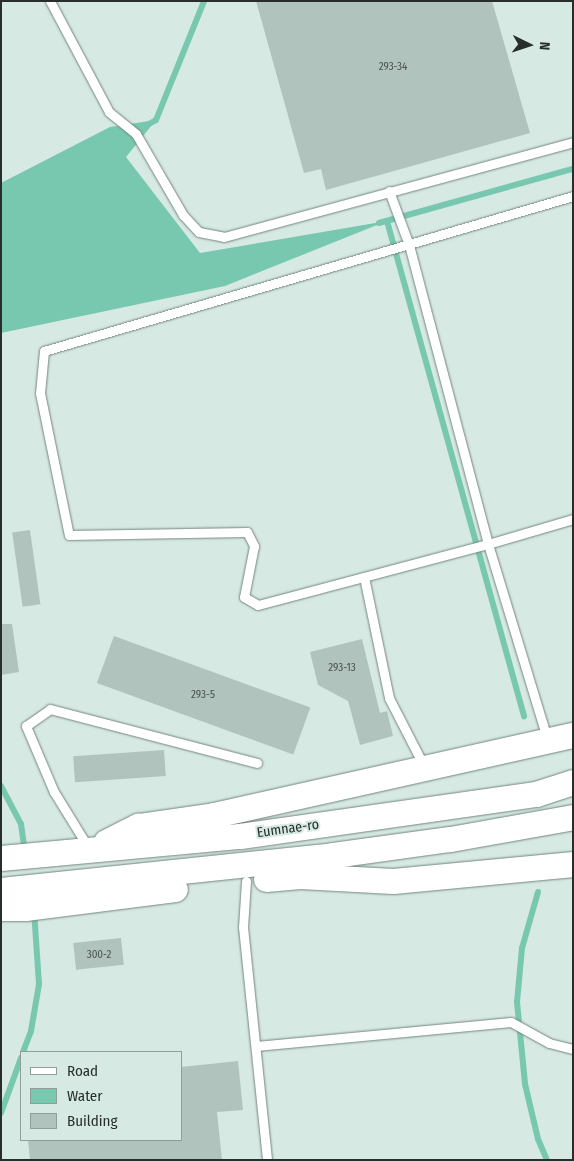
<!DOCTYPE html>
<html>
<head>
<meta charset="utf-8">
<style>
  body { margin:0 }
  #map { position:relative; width:574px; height:1161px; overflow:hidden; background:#d6e9e3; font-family:"Fira Sans Condensed",sans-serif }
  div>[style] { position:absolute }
  .water>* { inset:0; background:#78c8b0 }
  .stream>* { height:6px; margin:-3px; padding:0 3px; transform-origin:3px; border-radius:3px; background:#78c8b0 }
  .building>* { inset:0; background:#b1c3bd; transform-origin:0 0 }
  .roads { filter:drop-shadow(0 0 1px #74857f) drop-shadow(0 0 1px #74857f) }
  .lane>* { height:9px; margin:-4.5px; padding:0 4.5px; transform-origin:4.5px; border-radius:4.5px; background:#fff }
  .secondary>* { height:25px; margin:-12.5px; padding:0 12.5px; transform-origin:12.5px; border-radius:12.5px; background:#fff }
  span { translate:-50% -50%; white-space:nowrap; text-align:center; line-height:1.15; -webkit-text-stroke:4px #d6e9e3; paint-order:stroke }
  .number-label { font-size:11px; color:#4a5350 }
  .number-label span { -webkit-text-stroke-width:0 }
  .street-label { font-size:14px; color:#272e2b }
  .frame { position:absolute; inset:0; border:2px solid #272e2b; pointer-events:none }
  .legend { position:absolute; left:20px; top:1051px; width:162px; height:90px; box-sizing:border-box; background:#d6e9e3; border:1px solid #909e99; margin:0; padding:6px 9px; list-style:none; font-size:15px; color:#272e2b }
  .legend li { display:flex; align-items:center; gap:10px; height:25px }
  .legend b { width:25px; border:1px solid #909e99 }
  .north { position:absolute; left:504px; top:20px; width:50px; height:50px; -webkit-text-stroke:4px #d6e9e3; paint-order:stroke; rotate:94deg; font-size:14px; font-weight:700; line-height:20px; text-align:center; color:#272e2b }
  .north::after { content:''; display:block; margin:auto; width:18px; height:22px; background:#272e2b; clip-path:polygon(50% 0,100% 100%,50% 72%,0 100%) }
</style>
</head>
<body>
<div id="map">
  <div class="water">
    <i style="clip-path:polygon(156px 120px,126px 157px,200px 253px,387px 221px,225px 286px,1px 333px,1px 183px,110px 127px)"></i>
  </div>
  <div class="stream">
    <i style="left:149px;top:124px;width:8px;rotate:-30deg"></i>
    <i style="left:156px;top:120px;width:128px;rotate:-68deg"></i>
    <i style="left:387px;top:221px;width:514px;rotate:74.53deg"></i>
    <i style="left:379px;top:223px;width:201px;rotate:-15.6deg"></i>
    <i style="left:1px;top:786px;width:43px;rotate:62.2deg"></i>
    <i style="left:21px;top:824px;width:28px;rotate:82deg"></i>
    <i style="left:538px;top:892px;width:58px;rotate:105.9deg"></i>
    <i style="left:522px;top:948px;width:54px;rotate:95.3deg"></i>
    <i style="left:517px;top:1002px;width:82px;rotate:84.4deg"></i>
    <i style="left:525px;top:1084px;width:57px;rotate:76.7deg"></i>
    <i style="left:538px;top:1139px;width:23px;rotate:67deg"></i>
    <i style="left:23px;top:1052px;width:22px;rotate:-69deg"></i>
    <i style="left:31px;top:1031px;width:48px;rotate:-80.3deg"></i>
    <i style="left:39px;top:984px;width:73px;rotate:-93.9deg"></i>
    <i style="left:1px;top:1113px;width:59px;rotate:-70deg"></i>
  </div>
  <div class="building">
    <i style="clip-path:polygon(256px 1px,492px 1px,530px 133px,326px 190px,321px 169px,304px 173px)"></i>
    <i style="left:30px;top:530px;width:75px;height:18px;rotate:82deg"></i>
    <i style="clip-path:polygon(1px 624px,12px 624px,19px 672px,1px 675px)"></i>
    <i style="left:114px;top:636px;width:209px;height:50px;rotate:20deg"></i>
    <i style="clip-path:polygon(362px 639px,380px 713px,387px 711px,393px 736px,360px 745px,348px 701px,318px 685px,310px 652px)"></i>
    <i style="left:164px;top:750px;width:26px;height:91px;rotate:86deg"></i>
    <i style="left:121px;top:938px;width:27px;height:48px;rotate:84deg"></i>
    <i style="clip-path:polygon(238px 1061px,243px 1110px,217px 1112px,222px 1160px,30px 1160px,28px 1140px,181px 1140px,181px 1067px)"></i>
  </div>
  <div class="roads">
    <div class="lane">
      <i style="left:50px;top:1px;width:126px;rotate:62deg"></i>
      <i style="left:109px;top:112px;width:35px;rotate:39deg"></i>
      <i style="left:136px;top:134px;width:94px;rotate:59.9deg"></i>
      <i style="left:183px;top:215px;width:23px;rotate:47deg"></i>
      <i style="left:199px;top:232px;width:25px;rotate:11deg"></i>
      <i style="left:224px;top:237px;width:362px;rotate:-15.2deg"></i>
      <i style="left:389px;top:191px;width:58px;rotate:69.7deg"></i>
      <i style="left:409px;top:245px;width:309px;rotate:75.2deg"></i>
      <i style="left:488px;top:544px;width:203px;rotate:73.1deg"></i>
      <i style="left:573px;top:196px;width:551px;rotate:163.67deg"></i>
      <i style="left:44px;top:351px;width:42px;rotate:95.4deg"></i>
      <i style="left:40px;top:393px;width:145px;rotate:78.5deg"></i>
      <i style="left:69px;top:535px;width:178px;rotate:-1deg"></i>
      <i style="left:247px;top:532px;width:16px;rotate:63deg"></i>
      <i style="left:254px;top:546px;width:52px;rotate:101.1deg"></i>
      <i style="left:244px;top:597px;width:16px;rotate:30deg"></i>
      <i style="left:258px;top:605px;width:238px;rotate:-14.9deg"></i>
      <i style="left:488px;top:544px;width:89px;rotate:-16.4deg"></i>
      <i style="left:364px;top:577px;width:124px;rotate:78.3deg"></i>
      <i style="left:389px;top:698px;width:76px;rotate:62.8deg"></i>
      <i style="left:88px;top:847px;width:65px;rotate:-121.7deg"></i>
      <i style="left:54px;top:792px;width:72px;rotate:-113deg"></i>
      <i style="left:26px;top:726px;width:29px;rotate:-35deg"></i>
      <i style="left:50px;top:709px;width:214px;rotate:14.6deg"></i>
      <i style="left:246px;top:881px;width:46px;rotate:93.7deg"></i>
      <i style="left:243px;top:927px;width:234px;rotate:84.1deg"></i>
      <i style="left:256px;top:1046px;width:256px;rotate:-5.4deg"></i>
      <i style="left:511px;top:1022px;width:43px;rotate:28.9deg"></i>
      <i style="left:549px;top:1043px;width:25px;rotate:14deg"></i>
    </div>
    <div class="secondary">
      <i style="left:106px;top:842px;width:36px;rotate:-27deg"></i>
      <i style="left:138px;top:826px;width:77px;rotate:-8.2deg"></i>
      <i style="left:214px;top:815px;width:368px;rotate:-12.6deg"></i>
      <i style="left:1px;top:858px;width:240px;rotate:-5.3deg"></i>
      <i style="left:240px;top:836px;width:299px;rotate:-8.1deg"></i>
      <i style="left:536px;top:794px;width:39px;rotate:-18deg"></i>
      <i style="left:266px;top:879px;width:34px;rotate:-5deg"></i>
      <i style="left:300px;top:876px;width:93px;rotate:3.1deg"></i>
      <i style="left:393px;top:881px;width:181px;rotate:-5.4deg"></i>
      <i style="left:1px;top:890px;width:334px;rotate:-6deg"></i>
      <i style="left:333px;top:855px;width:118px;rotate:-7.8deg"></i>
      <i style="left:450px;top:839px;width:125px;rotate:-10.1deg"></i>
      <i style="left:1px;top:908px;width:24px"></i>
      <i style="left:25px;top:908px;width:151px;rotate:-7.2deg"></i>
    </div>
  </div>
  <div class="number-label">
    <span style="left:393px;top:67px">293-34</span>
    <span style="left:342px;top:668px">293-13</span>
    <span style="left:203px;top:695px">293-5</span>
    <span style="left:99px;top:955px">300-2</span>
  </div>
  <div class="street-label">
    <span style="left:288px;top:829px;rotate:-8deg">Eumnae-ro</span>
  </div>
  <div class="frame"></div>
  <ul class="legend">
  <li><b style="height:6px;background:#fff"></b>Road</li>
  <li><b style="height:14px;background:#78c8b0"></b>Water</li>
  <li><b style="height:14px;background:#b1c3bd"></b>Building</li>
  </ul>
  <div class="north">N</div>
</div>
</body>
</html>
